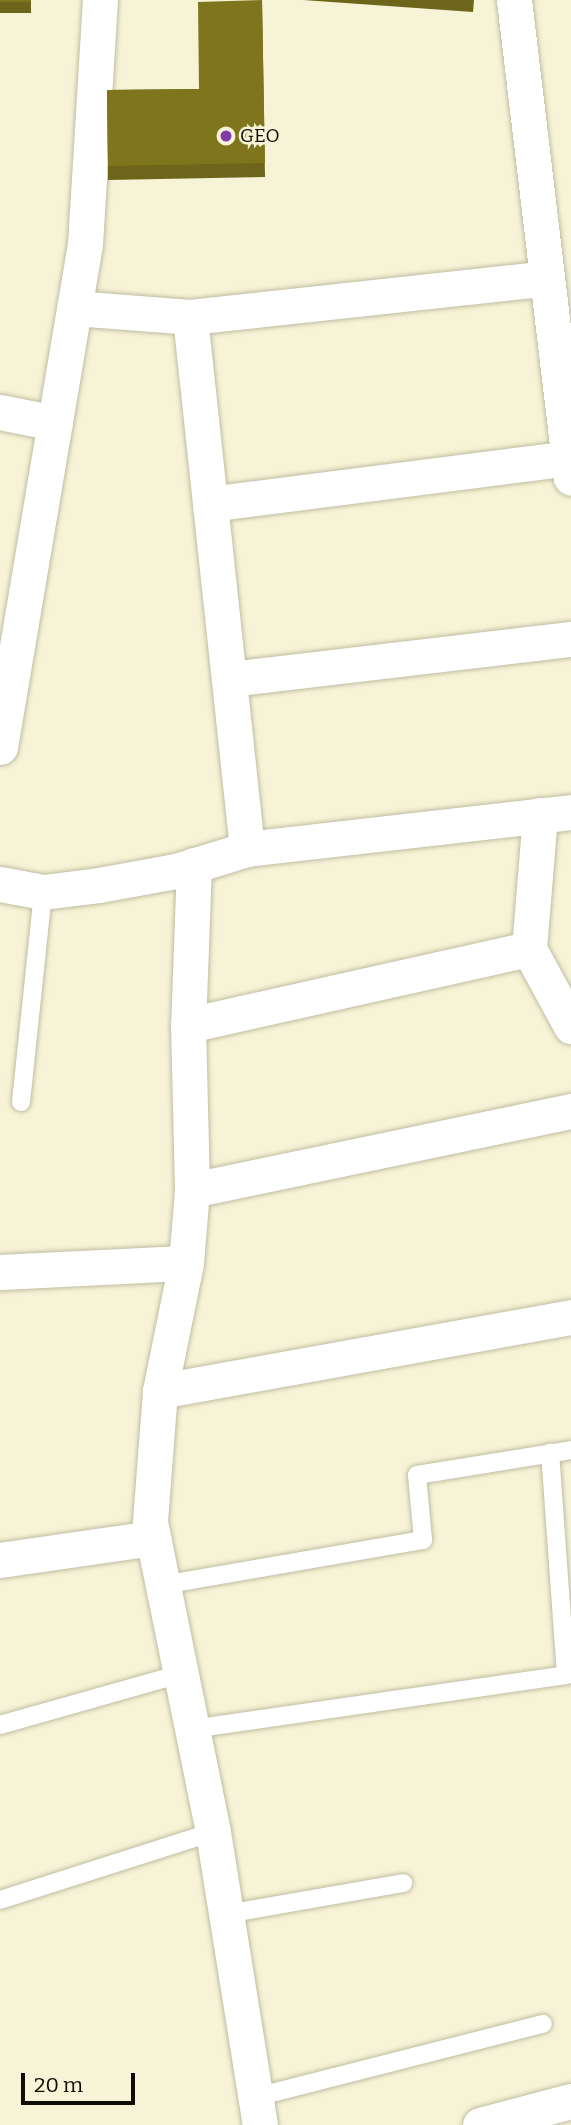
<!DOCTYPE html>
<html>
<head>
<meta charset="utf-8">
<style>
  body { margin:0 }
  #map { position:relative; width:571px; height:2125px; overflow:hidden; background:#f6f3d6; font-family:Bitter,serif }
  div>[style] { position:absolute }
  .roads { filter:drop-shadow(0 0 2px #c0bda2) drop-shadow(0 0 2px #c0bda2) }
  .lane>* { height:18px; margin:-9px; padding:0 9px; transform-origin:9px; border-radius:9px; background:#fff }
  .street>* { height:35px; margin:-17.5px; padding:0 17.5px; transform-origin:17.5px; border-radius:17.5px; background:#fff }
  .wall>* { inset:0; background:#6d6519; transform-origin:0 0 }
  .building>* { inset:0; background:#7f751d; transform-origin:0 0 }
  .dots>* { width:19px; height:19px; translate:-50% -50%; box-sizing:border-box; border:4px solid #f6f3d6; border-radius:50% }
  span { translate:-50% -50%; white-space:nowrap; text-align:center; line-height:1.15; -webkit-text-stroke:5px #f6f3d6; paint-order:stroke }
  .poi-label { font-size:19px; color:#0e0d04 }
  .left { translate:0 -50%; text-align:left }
  .scale { position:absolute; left:21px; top:2073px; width:114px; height:32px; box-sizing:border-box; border:4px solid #0e0d04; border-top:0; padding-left:9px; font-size:21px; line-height:24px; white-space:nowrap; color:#0e0d04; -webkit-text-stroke:5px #f6f3d6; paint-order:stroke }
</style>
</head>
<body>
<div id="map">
  <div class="roads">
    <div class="lane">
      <i style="left:21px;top:1102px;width:211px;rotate:-84deg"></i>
      <i style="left:162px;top:1585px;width:265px;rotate:-9.8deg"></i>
      <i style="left:423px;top:1540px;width:65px;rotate:-95.3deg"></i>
      <i style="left:417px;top:1475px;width:156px;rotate:-9.2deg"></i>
      <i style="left:0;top:1725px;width:187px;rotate:-15.8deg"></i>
      <i style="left:192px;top:1729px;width:378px;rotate:-8.2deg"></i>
      <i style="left:566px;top:1675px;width:223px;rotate:-94.1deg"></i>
      <i style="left:0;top:1900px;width:224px;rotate:-17.7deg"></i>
      <i style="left:226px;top:1914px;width:180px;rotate:-9.9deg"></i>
      <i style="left:256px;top:2097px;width:296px;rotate:-14.3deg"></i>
    </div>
    <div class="street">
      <i style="left:514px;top:0;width:481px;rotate:83.2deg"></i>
      <i style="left:74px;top:308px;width:116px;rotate:4.4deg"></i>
      <i style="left:190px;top:317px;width:359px;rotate:-6.2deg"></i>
      <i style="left:190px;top:317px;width:535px;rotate:83.88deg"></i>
      <i style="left:0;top:412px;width:56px;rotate:11.3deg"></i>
      <i style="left:210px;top:504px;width:362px;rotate:-7.3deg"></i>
      <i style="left:229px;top:679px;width:344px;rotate:-6.7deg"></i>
      <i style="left:0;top:747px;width:510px;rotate:-80.41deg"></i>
      <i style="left:85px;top:244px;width:244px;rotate:-86.5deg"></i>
      <i style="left:540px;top:815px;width:134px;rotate:94.7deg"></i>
      <i style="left:529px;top:949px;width:88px;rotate:61.4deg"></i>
      <i style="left:194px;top:865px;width:160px;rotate:92.1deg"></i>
      <i style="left:188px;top:1025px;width:165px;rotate:88.6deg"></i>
      <i style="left:192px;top:1190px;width:73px;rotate:94.7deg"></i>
      <i style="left:186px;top:1263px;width:131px;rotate:101.5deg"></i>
      <i style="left:160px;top:1391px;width:131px;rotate:94.4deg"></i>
      <i style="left:150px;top:1522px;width:316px;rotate:78.5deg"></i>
      <i style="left:213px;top:1832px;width:297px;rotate:80.9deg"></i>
      <i style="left:0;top:884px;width:44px;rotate:10.5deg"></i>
      <i style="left:43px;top:892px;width:56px;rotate:-7.1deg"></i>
      <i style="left:99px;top:885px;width:78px;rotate:-10.3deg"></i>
      <i style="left:176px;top:871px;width:74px;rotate:-17.2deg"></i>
      <i style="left:247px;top:849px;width:326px;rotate:-6.5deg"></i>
      <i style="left:188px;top:1025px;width:349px;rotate:-12.6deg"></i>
      <i style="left:192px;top:1190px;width:387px;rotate:-11.8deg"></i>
      <i style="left:0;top:1272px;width:186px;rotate:-2.8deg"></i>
      <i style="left:160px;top:1391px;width:418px;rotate:-10.2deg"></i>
      <i style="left:0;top:1560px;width:155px;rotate:-8.2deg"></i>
      <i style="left:480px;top:2125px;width:94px;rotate:-14.8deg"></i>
    </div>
  </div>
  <div class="wall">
    <i style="left:0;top:0;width:31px;height:13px"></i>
    <i style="clip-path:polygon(262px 0,265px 177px,108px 180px,107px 90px,199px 89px)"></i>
    <i style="clip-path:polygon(303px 0,474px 0,473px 12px)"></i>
  </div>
  <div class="building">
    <i style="left:0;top:0;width:31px;height:2px"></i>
    <i style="clip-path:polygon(262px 0,265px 163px,108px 166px,107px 90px,199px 89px,198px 2px)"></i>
  </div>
  <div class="dots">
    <i style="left:226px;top:136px;background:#8539ab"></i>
  </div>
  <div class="poi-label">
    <span class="left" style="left:240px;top:136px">GEO</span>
  </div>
  <div class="scale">20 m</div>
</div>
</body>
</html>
